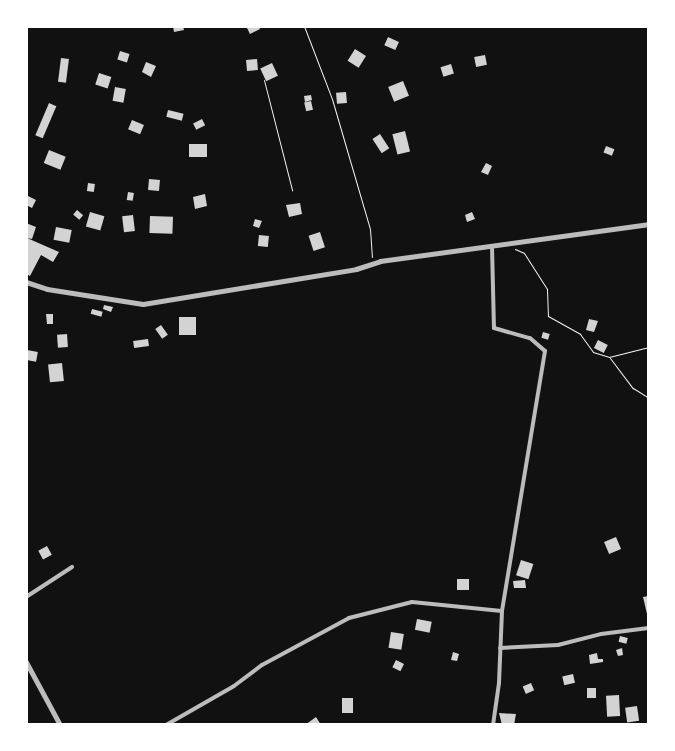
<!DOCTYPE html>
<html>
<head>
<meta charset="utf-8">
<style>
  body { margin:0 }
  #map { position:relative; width:675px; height:751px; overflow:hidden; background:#111; font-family:"Archivo Narrow",sans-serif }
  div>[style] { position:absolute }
  .building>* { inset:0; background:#d3d3d3; transform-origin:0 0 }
  .path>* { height:1px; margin:-0.5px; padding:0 0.5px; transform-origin:0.5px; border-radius:0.5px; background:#f5f5f5 }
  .minor>* { height:4px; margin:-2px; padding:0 2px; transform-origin:2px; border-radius:2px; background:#bcbcbc }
  .tertiary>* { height:5px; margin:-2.5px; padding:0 2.5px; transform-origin:2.5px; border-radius:2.5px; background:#bcbcbc }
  span { translate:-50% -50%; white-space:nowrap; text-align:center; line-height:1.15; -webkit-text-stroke:4.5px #fff; paint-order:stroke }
  .frame { position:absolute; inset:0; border:28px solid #fff; pointer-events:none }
</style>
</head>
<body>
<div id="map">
  <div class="building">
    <i style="clip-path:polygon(173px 26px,183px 26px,184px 30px,174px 32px)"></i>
    <i style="clip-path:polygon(246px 26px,259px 26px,260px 29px,250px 34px)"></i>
    <i style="left:388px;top:37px;width:12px;height:9px;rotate:24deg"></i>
    <i style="left:355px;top:49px;width:13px;height:14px;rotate:32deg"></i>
    <i style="left:120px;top:51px;width:10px;height:9px;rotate:17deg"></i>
    <i style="left:485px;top:55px;width:10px;height:11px;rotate:79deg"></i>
    <i style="left:61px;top:58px;width:8px;height:24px;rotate:7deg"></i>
    <i style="left:257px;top:59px;width:11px;height:11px;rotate:85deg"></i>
    <i style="clip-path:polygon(146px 62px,156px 66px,151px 77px,142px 72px)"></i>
    <i style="left:272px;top:63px;width:14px;height:13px;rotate:65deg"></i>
    <i style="left:451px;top:64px;width:10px;height:11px;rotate:73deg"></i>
    <i style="left:99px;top:73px;width:13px;height:12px;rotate:18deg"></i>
    <i style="left:403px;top:81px;width:16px;height:16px;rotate:68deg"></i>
    <i style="left:115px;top:87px;width:11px;height:14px;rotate:10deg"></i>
    <i style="left:346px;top:92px;width:11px;height:10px;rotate:85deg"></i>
    <i style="clip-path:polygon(311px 95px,312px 100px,305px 102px,304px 96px)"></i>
    <i style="left:311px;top:101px;width:9px;height:7px;rotate:77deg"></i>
    <i style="left:49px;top:103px;width:8px;height:35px;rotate:23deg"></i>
    <i style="left:168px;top:110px;width:16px;height:7px;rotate:14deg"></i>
    <i style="left:202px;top:119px;width:7px;height:10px;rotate:63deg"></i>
    <i style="left:132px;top:120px;width:13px;height:10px;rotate:23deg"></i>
    <i style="left:405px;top:131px;width:21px;height:13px;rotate:76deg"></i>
    <i style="left:380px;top:134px;width:17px;height:9px;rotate:57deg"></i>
    <i style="left:207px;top:144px;width:13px;height:18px;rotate:90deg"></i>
    <i style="left:606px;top:146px;width:9px;height:7px;rotate:21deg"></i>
    <i style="left:49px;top:150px;width:18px;height:14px;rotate:22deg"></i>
    <i style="clip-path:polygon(486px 163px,492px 166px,488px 175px,481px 172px)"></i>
    <i style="left:149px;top:179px;width:11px;height:11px;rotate:5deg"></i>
    <i style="left:88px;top:183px;width:7px;height:8px;rotate:8deg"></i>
    <i style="left:128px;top:192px;width:6px;height:8px;rotate:9deg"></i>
    <i style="clip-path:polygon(205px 194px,207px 206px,195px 209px,193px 197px)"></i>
    <i style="clip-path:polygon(26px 195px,36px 200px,32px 208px,26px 205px)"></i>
    <i style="clip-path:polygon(300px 203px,302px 214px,289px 217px,286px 205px)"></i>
    <i style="left:77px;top:210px;width:8px;height:6px;rotate:40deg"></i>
    <i style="left:90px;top:212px;width:15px;height:15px;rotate:16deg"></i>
    <i style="clip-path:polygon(472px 212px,475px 219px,467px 222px,465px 215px)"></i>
    <i style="left:133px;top:215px;width:16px;height:11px;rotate:83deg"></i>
    <i style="left:150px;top:216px;width:23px;height:17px;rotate:2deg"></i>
    <i style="clip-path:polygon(255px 219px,262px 221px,259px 228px,253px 226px)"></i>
    <i style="clip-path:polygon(26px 223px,36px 227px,32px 239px,27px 238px,59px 252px,53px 262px,41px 255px,30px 276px,26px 274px)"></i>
    <i style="left:56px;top:227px;width:16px;height:13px;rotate:11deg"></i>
    <i style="left:320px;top:232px;width:16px;height:12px;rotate:72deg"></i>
    <i style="left:259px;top:235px;width:10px;height:11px;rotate:6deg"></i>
    <i style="clip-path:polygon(104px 305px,113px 307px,111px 312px,103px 309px)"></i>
    <i style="left:92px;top:309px;width:11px;height:5px;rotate:15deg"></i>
    <i style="clip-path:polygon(46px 314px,53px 314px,53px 324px,47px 324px)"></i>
    <i style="left:179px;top:317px;width:17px;height:18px"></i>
    <i style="clip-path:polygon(589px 319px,598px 321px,594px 332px,586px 330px)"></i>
    <i style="left:161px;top:325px;width:12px;height:7px;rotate:55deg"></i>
    <i style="left:543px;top:332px;width:7px;height:6px;rotate:16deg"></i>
    <i style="left:67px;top:334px;width:13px;height:10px;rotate:86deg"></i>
    <i style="left:148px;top:339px;width:7px;height:15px;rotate:82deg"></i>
    <i style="left:598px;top:340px;width:11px;height:9px;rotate:27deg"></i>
    <i style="left:27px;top:350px;width:11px;height:10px;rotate:10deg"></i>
    <i style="left:62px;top:363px;width:18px;height:14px;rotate:84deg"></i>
    <i style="left:616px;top:537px;width:13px;height:13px;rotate:67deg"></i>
    <i style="left:47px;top:546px;width:10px;height:10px;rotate:61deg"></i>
    <i style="left:521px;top:560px;width:13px;height:16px;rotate:18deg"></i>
    <i style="left:457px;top:579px;width:12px;height:11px"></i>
    <i style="clip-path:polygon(525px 580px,526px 588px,514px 588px,513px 581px)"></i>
    <i style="clip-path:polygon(649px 596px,649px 614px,647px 614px,643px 597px)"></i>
    <i style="left:417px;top:619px;width:15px;height:11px;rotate:11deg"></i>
    <i style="left:391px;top:632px;width:13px;height:16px;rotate:9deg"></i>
    <i style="left:620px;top:636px;width:8px;height:6px;rotate:14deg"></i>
    <i style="clip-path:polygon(622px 648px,623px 655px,618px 656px,616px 650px)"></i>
    <i style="clip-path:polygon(453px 652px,459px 654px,457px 661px,451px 660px)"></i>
    <i style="clip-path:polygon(597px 653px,598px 659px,603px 659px,603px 662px,590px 664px,589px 655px)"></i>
    <i style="left:396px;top:660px;width:9px;height:8px;rotate:27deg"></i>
    <i style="left:573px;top:674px;width:9px;height:11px;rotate:77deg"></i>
    <i style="left:531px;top:683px;width:8px;height:9px;rotate:67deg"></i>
    <i style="left:596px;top:688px;width:10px;height:9px;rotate:90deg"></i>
    <i style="left:619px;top:695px;width:21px;height:13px;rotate:87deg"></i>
    <i style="left:342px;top:698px;width:11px;height:15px"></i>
    <i style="left:637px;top:706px;width:15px;height:12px;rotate:82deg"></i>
    <i style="clip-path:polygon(499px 713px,516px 714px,514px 725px,502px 725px)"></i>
    <i style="clip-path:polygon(316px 717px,321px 725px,305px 725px)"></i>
  </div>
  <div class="path">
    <i style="left:304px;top:26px;width:78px;rotate:69deg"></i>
    <i style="left:332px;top:99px;width:135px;rotate:73.7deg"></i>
    <i style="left:370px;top:229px;width:28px;rotate:86deg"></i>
    <i style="left:264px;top:80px;width:114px;rotate:75.7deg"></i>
    <i style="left:515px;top:249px;width:10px;rotate:24deg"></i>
    <i style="left:524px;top:253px;width:43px;rotate:57.4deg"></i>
    <i style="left:547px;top:289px;width:27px;rotate:88deg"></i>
    <i style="left:548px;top:316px;width:37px;rotate:29deg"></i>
    <i style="left:580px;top:334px;width:22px;rotate:54deg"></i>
    <i style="left:593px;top:352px;width:17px;rotate:17deg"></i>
    <i style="left:609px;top:357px;width:41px;rotate:-14deg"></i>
    <i style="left:610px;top:358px;width:38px;rotate:53deg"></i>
    <i style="left:633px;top:388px;width:19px;rotate:32deg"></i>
  </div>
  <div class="minor">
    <i style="left:492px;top:247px;width:81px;rotate:88.6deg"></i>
    <i style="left:494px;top:328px;width:37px;rotate:16deg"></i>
    <i style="left:530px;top:338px;width:20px;rotate:41deg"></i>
    <i style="left:545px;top:351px;width:264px;rotate:99.4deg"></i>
    <i style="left:502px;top:611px;width:72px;rotate:92.4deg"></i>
    <i style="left:499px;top:683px;width:42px;rotate:98.1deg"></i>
    <i style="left:26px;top:597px;width:55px;rotate:-33.1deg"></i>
    <i style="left:500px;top:648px;width:58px;rotate:-3deg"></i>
    <i style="left:558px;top:645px;width:44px;rotate:-14.3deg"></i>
    <i style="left:601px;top:634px;width:48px;rotate:-7.1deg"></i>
    <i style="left:166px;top:725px;width:78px;rotate:-29.8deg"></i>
    <i style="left:234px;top:686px;width:35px;rotate:-37deg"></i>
    <i style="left:262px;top:665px;width:99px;rotate:-28.4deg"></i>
    <i style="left:349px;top:618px;width:65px;rotate:-14.3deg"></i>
    <i style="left:412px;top:602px;width:90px;rotate:5.7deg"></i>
  </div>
  <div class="tertiary">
    <i style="left:26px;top:282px;width:22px;rotate:18deg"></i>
    <i style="left:47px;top:289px;width:97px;rotate:8.9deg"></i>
    <i style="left:143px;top:304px;width:216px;rotate:-9.3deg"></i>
    <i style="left:356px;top:269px;width:25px;rotate:-18deg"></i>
    <i style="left:380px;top:261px;width:272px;rotate:-7.8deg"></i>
    <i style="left:26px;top:662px;width:72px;rotate:61.6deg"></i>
  </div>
  <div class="frame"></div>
</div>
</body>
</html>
